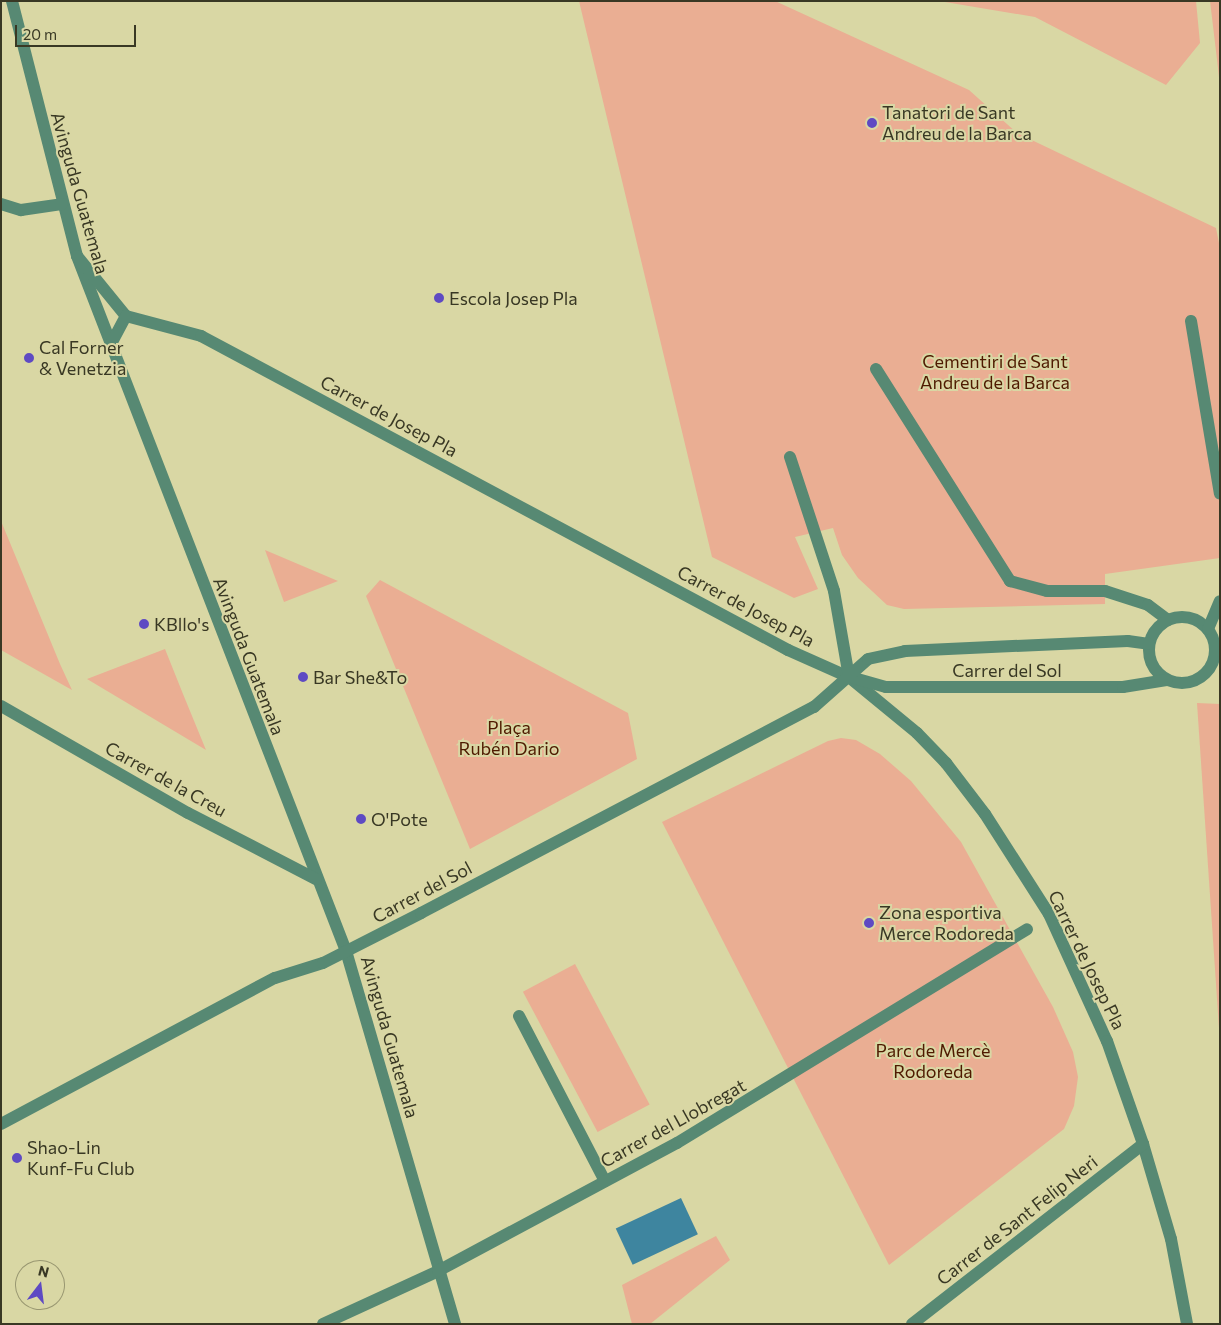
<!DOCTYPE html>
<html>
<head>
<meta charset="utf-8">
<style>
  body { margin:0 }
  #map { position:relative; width:1221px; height:1325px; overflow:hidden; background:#d9d7a4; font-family:Commissioner,sans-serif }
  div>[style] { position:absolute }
  .green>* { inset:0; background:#eaae93; transform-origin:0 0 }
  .water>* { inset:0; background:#3e859f; transform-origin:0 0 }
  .minor>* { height:12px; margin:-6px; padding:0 6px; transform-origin:6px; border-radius:6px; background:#578973 }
  .minor>.ring { margin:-6px; padding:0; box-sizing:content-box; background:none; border:12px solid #578973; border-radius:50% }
  .dots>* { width:14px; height:14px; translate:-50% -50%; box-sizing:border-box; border:2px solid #d9d7a4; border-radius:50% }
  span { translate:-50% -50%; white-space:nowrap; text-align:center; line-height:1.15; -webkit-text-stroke:4px #d9d7a4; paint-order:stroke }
  .poi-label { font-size:18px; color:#393824 }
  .left { translate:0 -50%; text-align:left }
  .street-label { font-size:18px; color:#393824 }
  .park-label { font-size:18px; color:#4f1a00 }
  .frame { position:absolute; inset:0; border:2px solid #393824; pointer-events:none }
  .north { position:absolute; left:15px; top:1260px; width:50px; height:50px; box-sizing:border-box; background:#d9d7a4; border:1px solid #999771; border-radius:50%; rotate:15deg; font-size:14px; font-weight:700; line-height:20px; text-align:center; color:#393824 }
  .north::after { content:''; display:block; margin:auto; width:18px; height:22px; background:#5e4ac3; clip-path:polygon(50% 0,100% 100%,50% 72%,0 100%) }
  .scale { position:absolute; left:15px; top:25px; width:121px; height:22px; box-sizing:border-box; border:2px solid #393824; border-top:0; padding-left:6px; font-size:15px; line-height:18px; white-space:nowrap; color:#393824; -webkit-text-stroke:4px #d9d7a4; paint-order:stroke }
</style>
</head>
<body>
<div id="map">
  <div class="green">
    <i style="clip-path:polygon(579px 1px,775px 1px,969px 90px,1017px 133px,1216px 228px,1220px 248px,1220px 558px,1105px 574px,1105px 604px,904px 609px,887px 605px,858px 578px,842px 555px,833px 528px,795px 537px,818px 589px,794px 598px,712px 557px)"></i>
    <i style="clip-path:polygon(939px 1px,1196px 1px,1200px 43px,1166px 85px,1035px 17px)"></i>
    <i style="clip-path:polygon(1210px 1px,1220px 1px,1220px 87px,1218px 68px)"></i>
    <i style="clip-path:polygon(1px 521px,60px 664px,72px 690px,1px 650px)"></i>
    <i style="clip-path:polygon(265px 550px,338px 581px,284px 602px)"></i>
    <i style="clip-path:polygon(380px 580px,628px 713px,637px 759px,470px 849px,366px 596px)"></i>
    <i style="clip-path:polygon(165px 649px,183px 694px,206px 750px,87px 679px)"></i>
    <i style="clip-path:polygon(1197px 703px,1220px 704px,1220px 1043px)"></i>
    <i style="clip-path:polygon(841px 738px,856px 740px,880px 754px,911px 781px,961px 842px,1053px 1007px,1073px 1052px,1078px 1077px,1074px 1106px,1064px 1129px,889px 1265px,662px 822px,828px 741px)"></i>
    <i style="left:575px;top:964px;width:159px;height:59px;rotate:62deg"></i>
    <i style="clip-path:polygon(716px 1236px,730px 1260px,650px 1324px,632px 1324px,622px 1285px)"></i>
  </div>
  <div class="water">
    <i style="left:681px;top:1198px;width:40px;height:72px;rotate:65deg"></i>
  </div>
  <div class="minor">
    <i style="left:12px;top:1px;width:263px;rotate:75.7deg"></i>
    <i style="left:77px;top:256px;width:745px;rotate:68.84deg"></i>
    <i style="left:346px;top:951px;width:389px;rotate:73.7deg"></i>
    <i style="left:1px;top:204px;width:21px;rotate:17deg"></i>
    <i style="left:21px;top:210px;width:41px;rotate:-8.3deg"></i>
    <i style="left:77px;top:256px;width:77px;rotate:50.8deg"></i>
    <i style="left:126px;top:316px;width:78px;rotate:14.9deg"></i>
    <i style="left:201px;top:336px;width:666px;rotate:28.14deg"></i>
    <i style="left:788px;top:650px;width:67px;rotate:23.9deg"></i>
    <i style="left:849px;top:677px;width:88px;rotate:39.5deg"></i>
    <i style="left:917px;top:733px;width:42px;rotate:46deg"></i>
    <i style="left:946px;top:763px;width:64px;rotate:52.6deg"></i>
    <i style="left:985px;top:814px;width:119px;rotate:57.4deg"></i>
    <i style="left:1049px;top:914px;width:140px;rotate:65.5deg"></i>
    <i style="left:1107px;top:1041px;width:109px;rotate:70.7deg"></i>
    <i style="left:1143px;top:1144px;width:99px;rotate:73.6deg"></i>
    <i style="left:1171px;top:1239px;width:86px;rotate:79.3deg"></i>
    <i style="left:1191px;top:321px;width:175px;rotate:80.5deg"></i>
    <i style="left:111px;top:344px;width:32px;rotate:-62deg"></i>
    <i style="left:876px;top:369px;width:251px;rotate:57.7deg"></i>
    <i style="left:1010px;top:581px;width:38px;rotate:15deg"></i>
    <i style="left:1047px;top:591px;width:58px"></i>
    <i style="left:1105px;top:591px;width:45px;rotate:18deg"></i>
    <i style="left:1148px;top:605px;width:25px;rotate:37deg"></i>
    <i style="left:790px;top:457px;width:141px;rotate:71.8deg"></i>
    <i style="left:834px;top:591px;width:87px;rotate:80.1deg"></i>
    <i class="ring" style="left:1149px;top:617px;width:54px;height:54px"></i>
    <i style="left:1208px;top:629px;width:30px;rotate:-67deg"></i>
    <i style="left:854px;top:678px;width:33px;rotate:16deg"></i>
    <i style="left:886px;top:687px;width:237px"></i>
    <i style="left:1123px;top:687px;width:44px;rotate:-9.2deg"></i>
    <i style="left:1px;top:706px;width:215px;rotate:29.8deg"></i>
    <i style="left:188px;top:813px;width:144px;rotate:27.3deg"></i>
    <i style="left:519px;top:1016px;width:186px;rotate:62.5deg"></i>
    <i style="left:1px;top:1124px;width:310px;rotate:-28.1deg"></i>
    <i style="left:275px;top:978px;width:50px;rotate:-17.4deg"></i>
    <i style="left:323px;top:963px;width:110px;rotate:-27deg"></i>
    <i style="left:421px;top:913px;width:444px;rotate:-27.7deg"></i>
    <i style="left:814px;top:707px;width:72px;rotate:-41.6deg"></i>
    <i style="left:868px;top:659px;width:38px;rotate:-12deg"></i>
    <i style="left:905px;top:651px;width:223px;rotate:-2.6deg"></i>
    <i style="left:1128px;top:641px;width:21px;rotate:8deg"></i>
    <i style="left:323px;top:1324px;width:127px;rotate:-24.7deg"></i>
    <i style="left:438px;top:1271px;width:271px;rotate:-28.2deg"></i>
    <i style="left:677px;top:1143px;width:410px;rotate:-31.4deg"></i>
    <i style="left:912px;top:1324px;width:293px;rotate:-37.9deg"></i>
  </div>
  <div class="dots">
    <i style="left:872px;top:123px;background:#5e4ac3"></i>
    <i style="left:439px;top:298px;background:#5e4ac3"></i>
    <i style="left:29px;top:358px;background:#5e4ac3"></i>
    <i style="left:144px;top:624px;background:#5e4ac3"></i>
    <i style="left:303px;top:677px;background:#5e4ac3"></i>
    <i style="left:361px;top:819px;background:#5e4ac3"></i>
    <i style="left:869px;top:923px;background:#5e4ac3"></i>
    <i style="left:17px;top:1158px;background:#5e4ac3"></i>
  </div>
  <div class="poi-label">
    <span class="left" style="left:882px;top:123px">Tanatori de Sant<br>Andreu de la Barca</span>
    <span class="left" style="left:449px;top:298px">Escola Josep Pla</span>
    <span class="left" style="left:39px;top:358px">Cal Forner<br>&amp; Venetzia</span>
    <span class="left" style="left:154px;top:624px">KBllo's</span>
    <span class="left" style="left:313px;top:677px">Bar She&amp;To</span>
    <span class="left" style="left:371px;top:819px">O'Pote</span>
    <span class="left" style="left:879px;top:923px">Zona esportiva<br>Merce Rodoreda</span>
    <span class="left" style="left:27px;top:1158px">Shao-Lin<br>Kunf-Fu Club</span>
  </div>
  <div class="street-label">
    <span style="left:80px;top:193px;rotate:74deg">Avinguda Guatemala</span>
    <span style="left:389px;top:416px;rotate:28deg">Carrer de Josep Pla</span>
    <span style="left:746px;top:606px;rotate:28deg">Carrer de Josep Pla</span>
    <span style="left:249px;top:656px;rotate:69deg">Avinguda Guatemala</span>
    <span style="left:1007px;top:670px">Carrer del Sol</span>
    <span style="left:166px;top:779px;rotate:29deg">Carrer de la Creu</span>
    <span style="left:422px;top:892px;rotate:-28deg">Carrer del Sol</span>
    <span style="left:1087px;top:960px;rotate:64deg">Carrer de Josep Pla</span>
    <span style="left:390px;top:1037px;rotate:74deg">Avinguda Guatemala</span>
    <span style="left:673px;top:1123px;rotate:-29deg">Carrer del Llobregat</span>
    <span style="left:1017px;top:1220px;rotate:-38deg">Carrer de Sant Felip Neri</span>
  </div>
  <div class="park-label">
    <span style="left:995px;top:372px">Cementiri de Sant<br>Andreu de la Barca</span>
    <span style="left:509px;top:738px">Plaça<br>Rubén Dario</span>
    <span style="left:933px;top:1061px">Parc de Mercè<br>Rodoreda</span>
  </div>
  <div class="frame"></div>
  <div class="north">N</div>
  <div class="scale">20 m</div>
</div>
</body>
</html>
